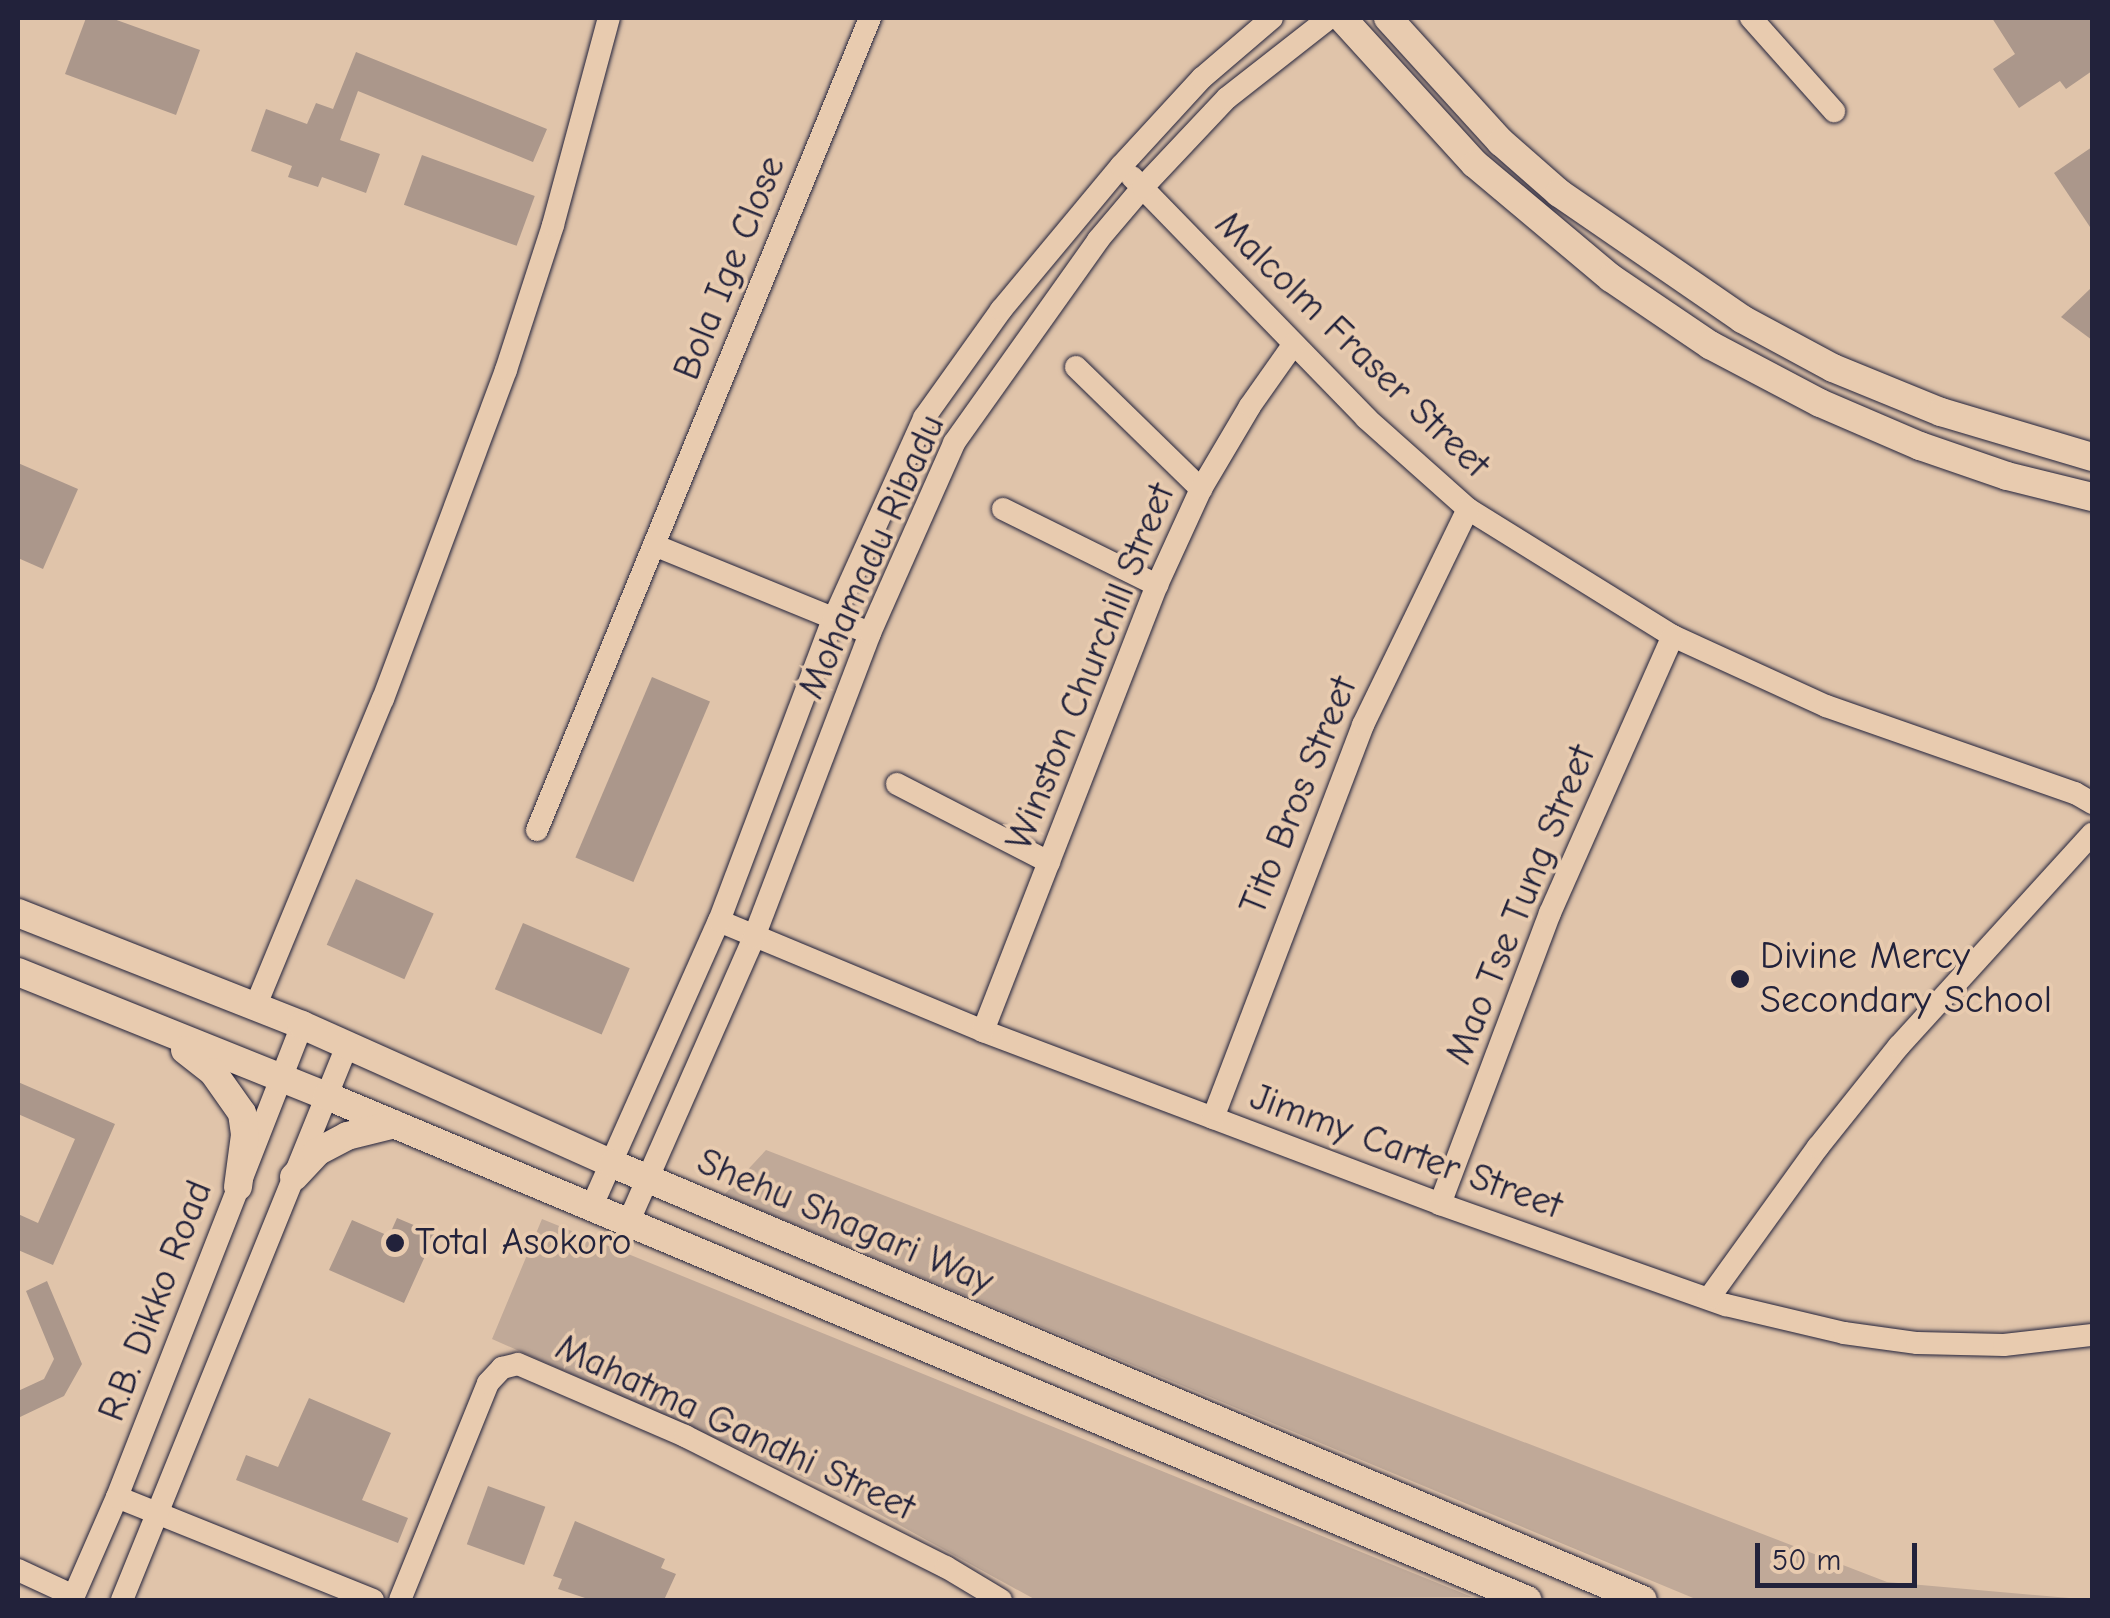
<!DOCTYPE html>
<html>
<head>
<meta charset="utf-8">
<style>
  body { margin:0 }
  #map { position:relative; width:2110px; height:1618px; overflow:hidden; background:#e0c4aa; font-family:"Comic Neue",sans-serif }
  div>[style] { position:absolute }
  .green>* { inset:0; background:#c0a998 }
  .building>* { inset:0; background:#ab978b; transform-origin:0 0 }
  .roads { filter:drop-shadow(0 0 2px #22223b) drop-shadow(0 0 2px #22223b) }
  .minor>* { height:22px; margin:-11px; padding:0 11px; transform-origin:11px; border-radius:11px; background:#e8cbaf }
  .major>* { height:28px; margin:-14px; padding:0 14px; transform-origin:14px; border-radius:14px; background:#e8cbaf }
  .dots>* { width:28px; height:28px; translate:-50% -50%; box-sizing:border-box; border:5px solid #e8cbaf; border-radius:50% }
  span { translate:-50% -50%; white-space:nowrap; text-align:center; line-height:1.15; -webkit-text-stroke:8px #e8cbaf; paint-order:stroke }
  .street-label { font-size:38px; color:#22223b }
  .poi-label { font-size:38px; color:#22223b }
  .left { translate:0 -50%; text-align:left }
  .frame { position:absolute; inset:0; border:20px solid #22223b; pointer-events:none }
  .scale { position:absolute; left:1755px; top:1543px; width:162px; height:45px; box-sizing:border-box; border:5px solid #22223b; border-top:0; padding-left:12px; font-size:30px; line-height:35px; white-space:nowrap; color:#22223b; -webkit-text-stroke:8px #e8cbaf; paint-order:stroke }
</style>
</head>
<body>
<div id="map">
  <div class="green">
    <i style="clip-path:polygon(766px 1150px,1887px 1582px,2092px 1600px,1698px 1600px,724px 1195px)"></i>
    <i style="clip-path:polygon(542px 1219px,1472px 1597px,1036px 1600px,850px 1498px,492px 1339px)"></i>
  </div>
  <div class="building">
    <i style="clip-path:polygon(86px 18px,111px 18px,200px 50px,176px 115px,65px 74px)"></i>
    <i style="clip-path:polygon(1992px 18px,2092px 18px,2092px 71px,2066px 89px,2060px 81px,2019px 108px,1993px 69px,2015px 54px)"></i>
    <i style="clip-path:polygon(356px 52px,547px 129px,533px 162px,358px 91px,340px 140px,380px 154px,366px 193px,322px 177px,318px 187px,288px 177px,292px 166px,251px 151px,266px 109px,307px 124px,316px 103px,333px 109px)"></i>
    <i style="clip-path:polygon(2092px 147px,2092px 230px,2054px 173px)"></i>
    <i style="left:422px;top:155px;width:120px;height:53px;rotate:20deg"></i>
    <i style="clip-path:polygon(2092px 287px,2092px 340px,2061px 317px)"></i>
    <i style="clip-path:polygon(18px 463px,78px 489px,43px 569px,18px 558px)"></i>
    <i style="left:652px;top:677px;width:63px;height:196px;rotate:23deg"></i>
    <i style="left:356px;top:879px;width:85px;height:72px;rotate:24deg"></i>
    <i style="left:523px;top:923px;width:116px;height:72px;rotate:23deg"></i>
    <i style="clip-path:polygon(18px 1082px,115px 1124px,53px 1265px,18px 1250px,18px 1214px,38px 1223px,75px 1139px,18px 1114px)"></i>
    <i style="clip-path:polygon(397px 1218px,435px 1234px,404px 1303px,329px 1270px,352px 1220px,389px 1236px)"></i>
    <i style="clip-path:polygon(47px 1281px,82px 1364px,64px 1396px,18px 1418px,18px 1391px,44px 1379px,54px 1359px,26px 1291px)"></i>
    <i style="clip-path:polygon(309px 1398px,391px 1433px,362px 1500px,408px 1518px,398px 1543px,236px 1480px,246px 1455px,278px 1467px)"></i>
    <i style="left:488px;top:1486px;width:61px;height:62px;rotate:20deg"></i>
    <i style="clip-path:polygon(575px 1521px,665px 1559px,661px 1568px,676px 1574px,664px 1600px,591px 1600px,558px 1589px,562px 1579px,553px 1576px)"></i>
  </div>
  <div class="roads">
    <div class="minor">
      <i style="left:1751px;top:18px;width:125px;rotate:48.3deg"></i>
      <i style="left:1132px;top:177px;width:336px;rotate:45.8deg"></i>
      <i style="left:1366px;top:418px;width:137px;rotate:41.7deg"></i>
      <i style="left:1468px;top:509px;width:241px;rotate:31.8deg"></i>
      <i style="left:1673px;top:636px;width:168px;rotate:24.6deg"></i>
      <i style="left:1826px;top:706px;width:264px;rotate:19.3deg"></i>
      <i style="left:2075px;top:793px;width:20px;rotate:30deg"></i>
      <i style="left:1076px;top:367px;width:175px;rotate:44.3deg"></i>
      <i style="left:1003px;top:509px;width:172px;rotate:26.3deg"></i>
      <i style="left:654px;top:545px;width:233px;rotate:22.2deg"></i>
      <i style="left:897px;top:784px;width:171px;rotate:27.2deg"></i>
      <i style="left:537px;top:830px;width:878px;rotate:-67.7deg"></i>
      <i style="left:719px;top:921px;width:286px;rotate:22.6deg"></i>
      <i style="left:983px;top:1031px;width:489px;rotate:20.7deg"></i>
      <i style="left:1440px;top:1204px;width:303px;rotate:19.5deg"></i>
      <i style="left:1726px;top:1305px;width:121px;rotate:13.3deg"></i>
      <i style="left:1844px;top:1333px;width:74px;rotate:7.8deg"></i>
      <i style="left:1917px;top:1343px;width:87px;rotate:1.3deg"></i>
      <i style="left:2004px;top:1345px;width:89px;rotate:-6.5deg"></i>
      <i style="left:256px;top:1005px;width:331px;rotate:-67.5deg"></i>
      <i style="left:383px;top:699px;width:351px;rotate:-69.5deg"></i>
      <i style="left:506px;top:370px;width:152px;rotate:-72deg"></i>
      <i style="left:553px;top:225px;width:214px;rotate:-74.9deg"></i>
      <i style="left:983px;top:1031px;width:479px;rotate:-68.7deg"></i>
      <i style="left:1157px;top:585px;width:106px;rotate:-65.4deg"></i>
      <i style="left:1201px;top:489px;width:96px;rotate:-59.4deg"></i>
      <i style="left:1250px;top:406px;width:75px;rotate:-54.8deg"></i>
      <i style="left:1213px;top:1118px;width:421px;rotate:-69.1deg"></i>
      <i style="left:1363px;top:725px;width:240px;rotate:-64.1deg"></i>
      <i style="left:1440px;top:1204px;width:311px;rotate:-69.3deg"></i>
      <i style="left:1550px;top:913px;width:303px;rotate:-66.1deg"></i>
      <i style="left:591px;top:1208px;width:314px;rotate:-66deg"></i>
      <i style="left:719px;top:921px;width:322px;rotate:-69.3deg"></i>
      <i style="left:833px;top:620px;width:222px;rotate:-65.7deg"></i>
      <i style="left:924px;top:418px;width:133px;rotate:-54.5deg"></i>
      <i style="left:1001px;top:310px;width:187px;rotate:-50.2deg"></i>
      <i style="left:1121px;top:166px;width:120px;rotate:-47.4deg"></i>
      <i style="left:1202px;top:78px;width:92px;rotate:-40.6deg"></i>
      <i style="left:628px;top:1223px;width:313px;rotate:-66.2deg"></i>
      <i style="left:754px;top:937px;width:325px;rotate:-69.1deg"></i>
      <i style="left:870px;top:633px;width:208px;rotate:-66.1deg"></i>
      <i style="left:954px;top:443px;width:249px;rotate:-54.6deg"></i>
      <i style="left:1098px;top:240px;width:70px;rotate:-49.7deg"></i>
      <i style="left:1143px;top:187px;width:122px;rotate:-46.7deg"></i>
      <i style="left:1227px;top:98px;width:130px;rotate:-38.1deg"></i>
      <i style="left:1709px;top:1298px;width:186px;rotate:-54.2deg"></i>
      <i style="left:1818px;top:1147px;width:129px;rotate:-51.3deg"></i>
      <i style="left:1899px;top:1046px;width:287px;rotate:-47.7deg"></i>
      <i style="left:117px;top:1497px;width:276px;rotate:21.9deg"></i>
      <i style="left:18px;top:1570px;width:62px;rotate:24.9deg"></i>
      <i style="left:72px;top:1600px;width:112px;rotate:-66.4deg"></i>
      <i style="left:117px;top:1497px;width:507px;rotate:-68.6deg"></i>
      <i style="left:122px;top:1600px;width:598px;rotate:-67.9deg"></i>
      <i style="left:400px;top:1600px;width:234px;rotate:-67.9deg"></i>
      <i style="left:488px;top:1383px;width:21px;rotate:-47deg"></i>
      <i style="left:502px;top:1368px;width:16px;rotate:-14deg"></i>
      <i style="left:518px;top:1364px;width:182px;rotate:23.3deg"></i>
      <i style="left:685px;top:1436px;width:292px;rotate:26.7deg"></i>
      <i style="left:946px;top:1567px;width:64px;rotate:31deg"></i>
    </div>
    <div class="major">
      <i style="left:1342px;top:18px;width:197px;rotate:47.7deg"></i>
      <i style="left:1475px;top:164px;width:177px;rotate:40deg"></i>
      <i style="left:1611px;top:278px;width:120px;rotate:34.1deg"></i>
      <i style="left:1710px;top:345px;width:124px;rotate:27.8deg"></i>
      <i style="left:1820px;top:403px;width:109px;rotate:23.3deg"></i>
      <i style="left:1920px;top:446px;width:92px;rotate:19deg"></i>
      <i style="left:2007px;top:476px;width:88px;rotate:13.9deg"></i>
      <i style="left:1388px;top:18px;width:168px;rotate:47.7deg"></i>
      <i style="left:1501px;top:142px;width:77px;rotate:41.3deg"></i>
      <i style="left:1559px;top:193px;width:222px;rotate:34.5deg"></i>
      <i style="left:1742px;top:319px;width:103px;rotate:28.3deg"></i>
      <i style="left:1833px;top:368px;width:117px;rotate:22.2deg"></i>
      <i style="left:1941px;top:412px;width:158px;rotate:16.6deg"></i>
      <i style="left:18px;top:913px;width:305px;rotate:21.5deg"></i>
      <i style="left:302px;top:1025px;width:341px;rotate:24.1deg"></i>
      <i style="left:613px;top:1164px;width:1118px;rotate:22.94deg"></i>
      <i style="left:18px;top:972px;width:333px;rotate:21.9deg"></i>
      <i style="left:327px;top:1096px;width:1302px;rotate:22.78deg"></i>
      <i style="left:185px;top:1050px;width:36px;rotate:38deg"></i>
      <i style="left:213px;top:1072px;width:50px;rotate:54.7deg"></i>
      <i style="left:242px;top:1113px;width:22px;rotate:82deg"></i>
      <i style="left:245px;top:1135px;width:52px;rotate:97.7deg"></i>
      <i style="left:294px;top:1177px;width:34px;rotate:-47deg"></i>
      <i style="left:317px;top:1152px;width:34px;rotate:-28deg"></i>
      <i style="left:347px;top:1136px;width:49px;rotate:-14deg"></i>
    </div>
  </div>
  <div class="dots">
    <i style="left:1740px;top:979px;background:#22223b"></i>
    <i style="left:395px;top:1243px;background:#22223b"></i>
  </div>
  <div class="street-label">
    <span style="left:730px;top:268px;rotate:-68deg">Bola Ige Close</span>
    <span style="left:1352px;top:345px;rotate:44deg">Malcolm Fraser Street</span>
    <span style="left:872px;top:557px;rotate:-66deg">Mohamadu Ribadu</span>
    <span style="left:1091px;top:667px;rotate:-68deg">Winston Churchill Street</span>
    <span style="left:1299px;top:796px;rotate:-68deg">Tito Bros Street</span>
    <span style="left:1521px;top:905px;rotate:-68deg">Mao Tse Tung Street</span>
    <span style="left:1406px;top:1152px;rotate:20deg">Jimmy Carter Street</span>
    <span style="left:845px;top:1222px;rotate:23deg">Shehu Shagari Way</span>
    <span style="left:156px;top:1301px;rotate:-69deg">R.B. Dikko Road</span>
    <span style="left:735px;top:1428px;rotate:25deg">Mahatma Gandhi Street</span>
  </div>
  <div class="poi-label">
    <span class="left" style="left:1760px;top:979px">Divine Mercy<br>Secondary School</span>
    <span class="left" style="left:415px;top:1243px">Total Asokoro</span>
  </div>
  <div class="frame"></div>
  <div class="scale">50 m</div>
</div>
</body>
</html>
